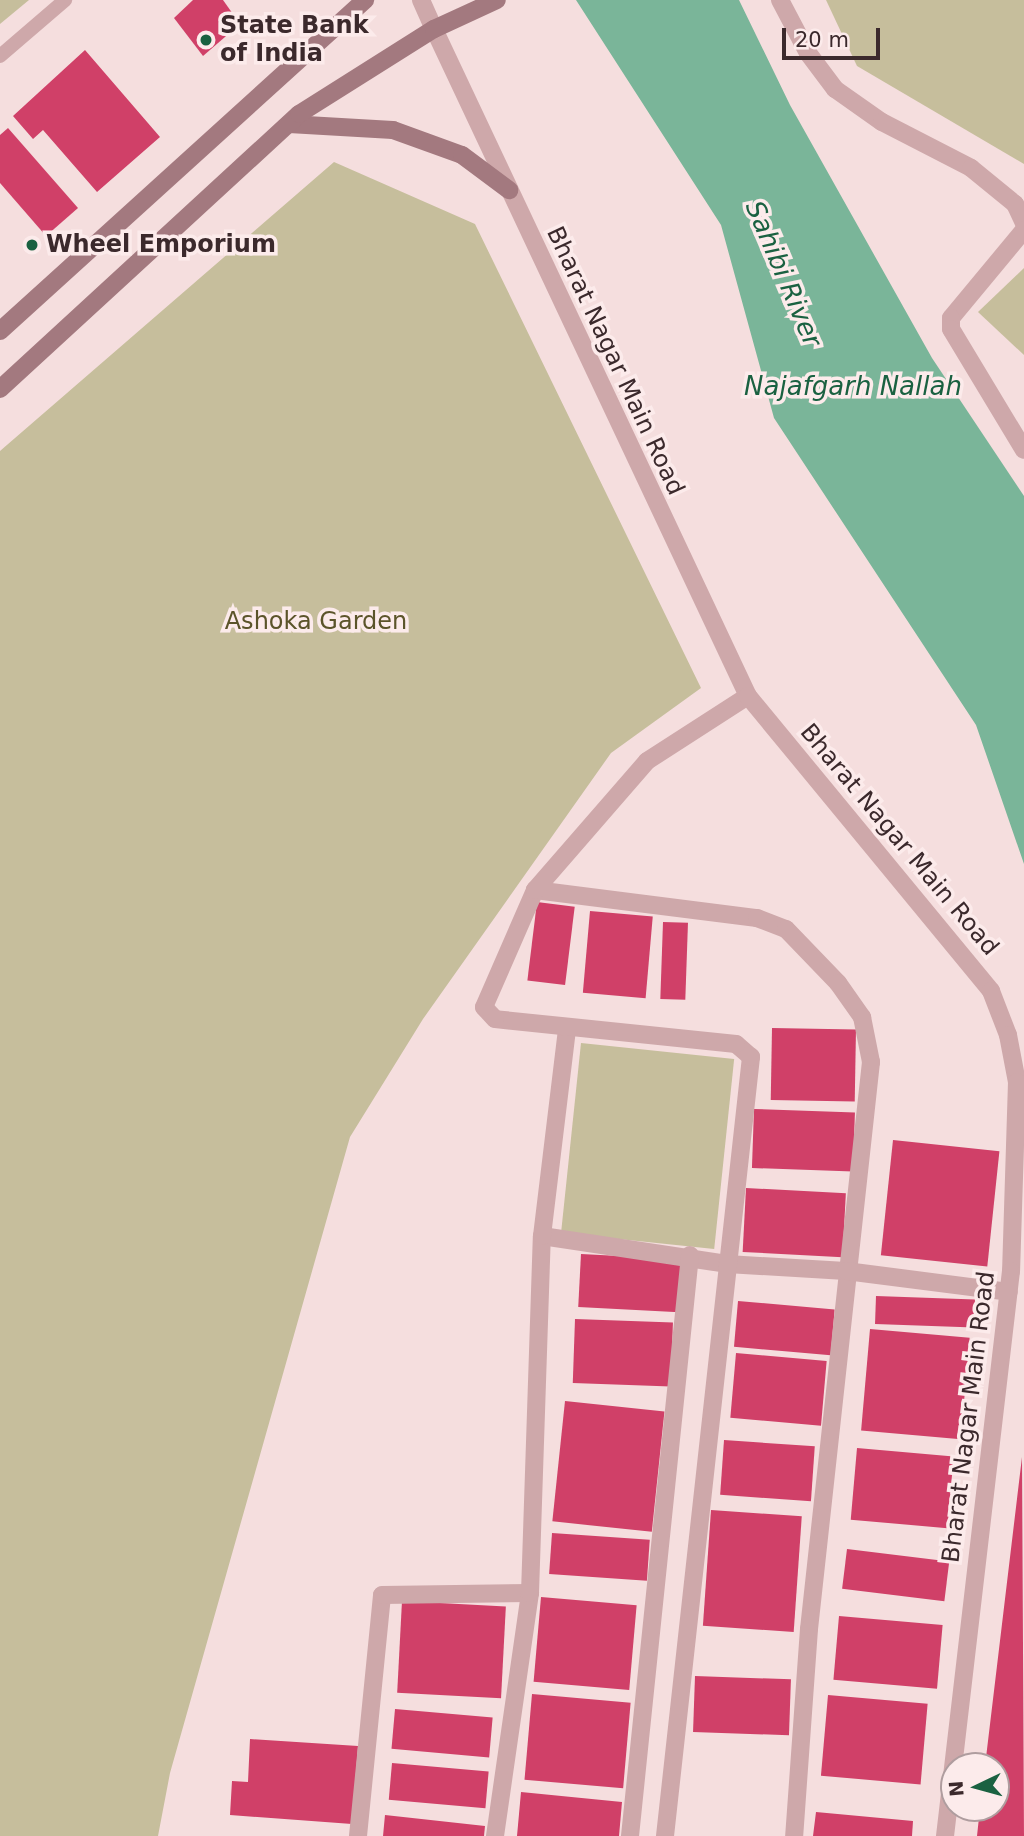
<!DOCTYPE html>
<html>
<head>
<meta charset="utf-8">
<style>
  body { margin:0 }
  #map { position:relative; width:1024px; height:1836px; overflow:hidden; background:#f5dede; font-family:"DejaVu Sans",sans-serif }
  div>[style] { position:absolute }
  .green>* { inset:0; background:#c6be9c; transform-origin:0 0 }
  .water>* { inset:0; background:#7ab599 }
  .building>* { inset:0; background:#d04068; transform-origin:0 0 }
  .service>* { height:14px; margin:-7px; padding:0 7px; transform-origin:7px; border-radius:7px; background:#cea8aa }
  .minor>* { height:18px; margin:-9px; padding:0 9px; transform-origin:9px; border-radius:9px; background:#cea8aa }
  .tertiary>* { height:18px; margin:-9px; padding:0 9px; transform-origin:9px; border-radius:9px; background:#cea8aa }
  .secondary>* { height:18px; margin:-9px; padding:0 9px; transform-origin:9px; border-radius:9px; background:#a3797f }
  .dots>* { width:19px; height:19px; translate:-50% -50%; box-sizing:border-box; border:4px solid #fcebeb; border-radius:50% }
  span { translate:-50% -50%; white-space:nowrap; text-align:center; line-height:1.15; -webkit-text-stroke:7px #fcebeb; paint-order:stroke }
  .poi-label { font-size:24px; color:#3b292c; font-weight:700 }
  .left { translate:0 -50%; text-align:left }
  .street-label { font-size:24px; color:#3b292c }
  .park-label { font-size:24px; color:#5b542a }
  .water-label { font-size:26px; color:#1a6141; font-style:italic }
  .north { position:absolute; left:940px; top:1752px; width:70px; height:70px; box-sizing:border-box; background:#fcebeb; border:2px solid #af9d9f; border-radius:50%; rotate:265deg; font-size:19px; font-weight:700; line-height:28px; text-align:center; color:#3b292c }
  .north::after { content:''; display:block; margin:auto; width:24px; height:32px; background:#1a6141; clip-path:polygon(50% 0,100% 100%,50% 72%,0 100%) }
  .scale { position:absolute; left:782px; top:28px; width:98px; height:32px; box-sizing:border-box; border:4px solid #3b292c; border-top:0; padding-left:9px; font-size:21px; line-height:24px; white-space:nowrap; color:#3b292c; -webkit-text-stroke:5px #fcebeb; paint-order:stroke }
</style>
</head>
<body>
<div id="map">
  <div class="green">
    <i style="clip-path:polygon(0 0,29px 0,0 24px)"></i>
    <i style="clip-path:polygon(826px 0,1024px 0,1024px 164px,857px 66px)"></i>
    <i style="clip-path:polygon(334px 162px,475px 224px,701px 688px,611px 753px,423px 1019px,350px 1137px,170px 1773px,158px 1836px,0 1836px,0 451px)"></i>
    <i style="clip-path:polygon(1024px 268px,1024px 355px,978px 312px)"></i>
    <i style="left:581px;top:1043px;width:154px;height:191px;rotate:6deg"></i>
  </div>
  <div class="water">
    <i style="clip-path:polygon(576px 0,739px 0,790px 105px,932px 358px,1024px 496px,1024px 864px,976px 725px,774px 418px,721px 225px)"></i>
  </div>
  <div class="building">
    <i style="clip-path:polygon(193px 0,223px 0,240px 24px,203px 56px,174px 18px)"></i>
    <i style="clip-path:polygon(85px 50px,160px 137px,97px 192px,43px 130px,33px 139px,13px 116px)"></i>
    <i style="clip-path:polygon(8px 128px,78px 208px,46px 236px,0 183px,0 135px)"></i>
    <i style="left:537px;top:902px;width:38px;height:79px;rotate:7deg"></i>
    <i style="left:590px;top:911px;width:63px;height:82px;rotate:5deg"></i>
    <i style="left:663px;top:922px;width:25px;height:77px;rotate:2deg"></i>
    <i style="left:772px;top:1028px;width:84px;height:72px;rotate:1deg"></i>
    <i style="left:754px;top:1109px;width:101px;height:59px;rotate:2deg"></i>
    <i style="left:893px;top:1140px;width:107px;height:116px;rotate:6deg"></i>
    <i style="left:746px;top:1188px;width:100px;height:64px;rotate:3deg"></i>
    <i style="left:581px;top:1254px;width:101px;height:53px;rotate:3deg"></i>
    <i style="left:876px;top:1296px;width:99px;height:28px;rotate:2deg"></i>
    <i style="left:738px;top:1301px;width:97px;height:46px;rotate:5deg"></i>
    <i style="left:575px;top:1319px;width:98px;height:64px;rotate:2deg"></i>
    <i style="left:870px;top:1329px;width:100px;height:102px;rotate:5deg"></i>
    <i style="left:736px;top:1353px;width:91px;height:65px;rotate:5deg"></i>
    <i style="left:565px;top:1401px;width:100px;height:121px;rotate:6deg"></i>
    <i style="left:724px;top:1440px;width:91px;height:55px;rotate:4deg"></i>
    <i style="left:857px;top:1448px;width:97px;height:72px;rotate:5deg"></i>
    <i style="clip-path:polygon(1022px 1457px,1024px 1836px,977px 1836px,980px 1808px,996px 1808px,996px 1766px,985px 1766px)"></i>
    <i style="left:711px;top:1510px;width:91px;height:116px;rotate:4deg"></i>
    <i style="left:552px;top:1533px;width:98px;height:41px;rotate:4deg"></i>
    <i style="left:847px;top:1549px;width:103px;height:40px;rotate:7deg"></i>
    <i style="left:541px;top:1597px;width:96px;height:85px;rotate:5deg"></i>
    <i style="left:402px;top:1601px;width:104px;height:92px;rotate:3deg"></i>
    <i style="left:839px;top:1616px;width:104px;height:64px;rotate:5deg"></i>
    <i style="left:695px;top:1676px;width:96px;height:56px;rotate:2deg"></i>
    <i style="left:532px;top:1694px;width:99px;height:86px;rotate:5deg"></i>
    <i style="left:828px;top:1695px;width:100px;height:81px;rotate:5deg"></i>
    <i style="left:395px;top:1709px;width:98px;height:40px;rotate:5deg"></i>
    <i style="clip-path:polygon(250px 1739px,358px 1746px,352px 1824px,230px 1815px,232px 1781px,248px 1782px)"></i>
    <i style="left:392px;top:1763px;width:97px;height:37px;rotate:5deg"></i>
    <i style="clip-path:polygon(521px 1792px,622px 1802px,619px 1836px,517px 1836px)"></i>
    <i style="clip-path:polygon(816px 1812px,913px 1821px,912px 1836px,813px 1836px)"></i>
    <i style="clip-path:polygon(385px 1815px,485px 1826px,484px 1836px,383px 1836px)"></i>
  </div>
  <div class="service">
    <i style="left:0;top:56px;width:86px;rotate:-40.7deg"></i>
  </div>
  <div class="minor">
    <i style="left:421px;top:0;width:32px;rotate:66deg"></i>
    <i style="left:780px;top:0;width:60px;rotate:62.2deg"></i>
    <i style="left:808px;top:53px;width:45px;rotate:53.1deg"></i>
    <i style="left:835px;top:89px;width:57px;rotate:35.1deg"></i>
    <i style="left:882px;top:122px;width:100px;rotate:27.3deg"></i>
    <i style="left:971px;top:168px;width:57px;rotate:39.3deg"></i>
    <i style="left:1015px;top:204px;width:21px;rotate:65deg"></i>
    <i style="left:1024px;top:230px;width:114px;rotate:129.7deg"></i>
    <i style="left:951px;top:318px;width:11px;rotate:90deg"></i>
    <i style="left:951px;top:329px;width:141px;rotate:58.9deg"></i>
    <i style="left:535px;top:890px;width:224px;rotate:7.2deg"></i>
    <i style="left:757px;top:918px;width:31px;rotate:21deg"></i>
    <i style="left:786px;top:929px;width:75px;rotate:46.1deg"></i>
    <i style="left:838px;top:983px;width:42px;rotate:54.8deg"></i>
    <i style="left:862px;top:1017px;width:46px;rotate:78.7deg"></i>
    <i style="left:871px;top:1062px;width:570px;rotate:96.24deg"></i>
    <i style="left:809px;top:1629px;width:208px;rotate:94.1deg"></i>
    <i style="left:542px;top:1236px;width:187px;rotate:8.6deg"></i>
    <i style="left:727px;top:1264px;width:119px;rotate:3.4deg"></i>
    <i style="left:846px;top:1271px;width:164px;rotate:7.3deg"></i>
    <i style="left:358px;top:1836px;width:242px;rotate:-84.3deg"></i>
    <i style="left:382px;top:1595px;width:148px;rotate:-0.8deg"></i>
    <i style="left:495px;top:1836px;width:246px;rotate:-81.8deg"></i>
    <i style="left:530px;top:1593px;width:357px;rotate:-88.1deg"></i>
    <i style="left:542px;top:1236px;width:208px;rotate:-83.1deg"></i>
    <i style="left:630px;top:1836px;width:584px;rotate:-84.1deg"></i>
    <i style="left:665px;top:1836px;width:784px;rotate:-83.7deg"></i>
    <i style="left:751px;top:1057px;width:20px;rotate:-139deg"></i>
    <i style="left:736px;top:1044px;width:242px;rotate:-174.1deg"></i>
    <i style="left:495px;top:1019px;width:16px;rotate:-133deg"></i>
    <i style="left:484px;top:1007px;width:128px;rotate:-66.4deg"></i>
    <i style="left:535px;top:890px;width:171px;rotate:-49deg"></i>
    <i style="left:647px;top:761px;width:120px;rotate:-32.8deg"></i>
  </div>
  <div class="tertiary">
    <i style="left:434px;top:29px;width:737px;rotate:64.79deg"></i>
    <i style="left:748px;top:696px;width:382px;rotate:50.5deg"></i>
    <i style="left:991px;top:991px;width:47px;rotate:68.9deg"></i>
    <i style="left:1008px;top:1035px;width:48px;rotate:79.2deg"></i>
    <i style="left:1017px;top:1082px;width:189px;rotate:91.8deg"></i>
    <i style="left:1011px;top:1271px;width:569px;rotate:96.66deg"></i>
  </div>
  <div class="secondary">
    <i style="left:289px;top:124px;width:104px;rotate:3.3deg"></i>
    <i style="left:393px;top:130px;width:73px;rotate:19.9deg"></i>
    <i style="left:462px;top:155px;width:59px;rotate:36.7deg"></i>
    <i style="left:0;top:331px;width:493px;rotate:-42.2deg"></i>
    <i style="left:0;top:389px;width:406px;rotate:-42.6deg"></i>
    <i style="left:299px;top:114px;width:160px;rotate:-32.2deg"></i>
    <i style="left:434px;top:29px;width:69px;rotate:-24.7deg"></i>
  </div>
  <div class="dots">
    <i style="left:206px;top:40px;background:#1a6141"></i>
    <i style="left:32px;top:245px;background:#1a6141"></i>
  </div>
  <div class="poi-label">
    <span class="left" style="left:220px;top:40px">State Bank<br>of India</span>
    <span class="left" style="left:46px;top:245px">Wheel Emporium</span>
  </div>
  <div class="street-label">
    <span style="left:615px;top:361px;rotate:65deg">Bharat Nagar Main Road</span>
    <span style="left:899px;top:840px;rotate:50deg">Bharat Nagar Main Road</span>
    <span style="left:969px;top:1417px;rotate:-83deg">Bharat Nagar Main Road</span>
  </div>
  <div class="park-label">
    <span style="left:316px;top:622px">Ashoka Garden</span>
  </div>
  <div class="water-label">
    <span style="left:783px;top:274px;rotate:67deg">Sahibi River</span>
    <span style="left:853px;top:387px">Najafgarh Nallah</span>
  </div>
  <div class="north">N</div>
  <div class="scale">20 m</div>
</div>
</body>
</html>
